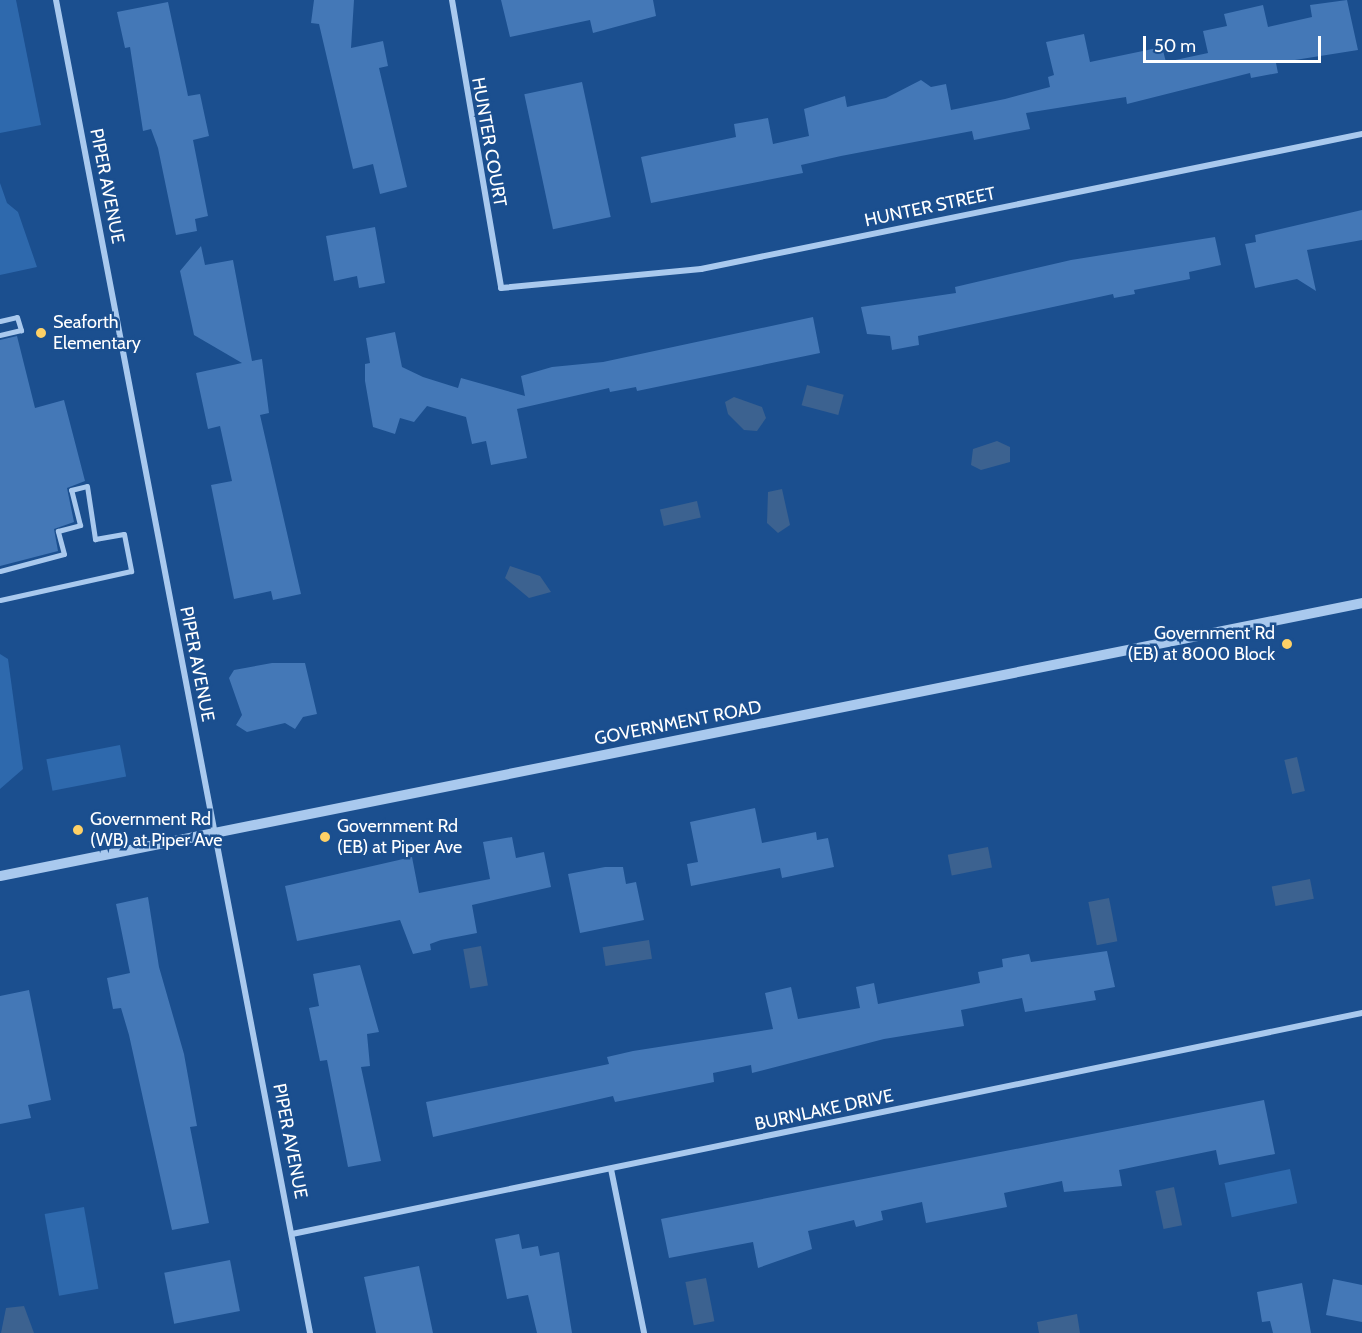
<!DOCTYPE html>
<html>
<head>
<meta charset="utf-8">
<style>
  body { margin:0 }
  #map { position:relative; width:1362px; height:1333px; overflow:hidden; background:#1b4f8f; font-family:Cabin,sans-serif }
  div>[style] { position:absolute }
  .green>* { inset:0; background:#2e69ad; transform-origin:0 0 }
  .water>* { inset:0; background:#3c6290; transform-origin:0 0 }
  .building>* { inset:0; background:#4478b7; transform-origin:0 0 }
  .pedestrian>* { height:5px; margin:-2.5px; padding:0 2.5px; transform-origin:2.5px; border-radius:2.5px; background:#a9c9ee }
  .minor>* { height:6px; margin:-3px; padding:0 3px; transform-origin:3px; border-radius:3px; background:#a9c9ee }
  .tertiary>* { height:10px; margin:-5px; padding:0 5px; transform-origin:5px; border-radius:5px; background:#a9c9ee }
  .dots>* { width:16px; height:16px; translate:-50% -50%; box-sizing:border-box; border:3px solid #1b4f8f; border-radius:50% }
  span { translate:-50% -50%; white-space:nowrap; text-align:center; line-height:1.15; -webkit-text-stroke:5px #1b4f8f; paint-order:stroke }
  .street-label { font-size:18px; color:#fff }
  .poi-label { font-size:18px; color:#fff }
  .left { translate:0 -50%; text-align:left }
  .right { translate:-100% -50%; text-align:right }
  .scale { position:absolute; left:1143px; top:36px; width:178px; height:27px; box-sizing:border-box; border:3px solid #fff; border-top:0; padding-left:8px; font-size:18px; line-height:21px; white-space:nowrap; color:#fff; -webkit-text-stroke:4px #1b4f8f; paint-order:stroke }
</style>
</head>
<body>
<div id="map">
  <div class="green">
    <i style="clip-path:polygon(0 0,16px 0,41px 125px,0 133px)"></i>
    <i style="clip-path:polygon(0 183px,7px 203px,18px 212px,37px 267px,0 275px)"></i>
    <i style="clip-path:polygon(0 654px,8px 659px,23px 769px,0 789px)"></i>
    <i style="left:120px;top:745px;width:32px;height:75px;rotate:79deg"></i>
    <i style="left:1290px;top:1169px;width:35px;height:67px;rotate:78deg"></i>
    <i style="left:84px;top:1207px;width:83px;height:40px;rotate:80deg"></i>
  </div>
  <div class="water">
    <i style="left:807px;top:385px;width:38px;height:21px;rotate:15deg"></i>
    <i style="clip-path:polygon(734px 397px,762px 407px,766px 418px,757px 431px,744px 430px,728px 414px,725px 402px)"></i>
    <i style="clip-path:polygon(997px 441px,1010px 447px,1010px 462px,981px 470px,971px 465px,973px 449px)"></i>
    <i style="clip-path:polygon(782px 489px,790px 525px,778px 533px,767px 523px,768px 492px)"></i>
    <i style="left:697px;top:501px;width:17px;height:38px;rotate:77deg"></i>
    <i style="clip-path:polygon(510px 566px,540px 576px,551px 592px,529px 598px,505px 578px)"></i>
    <i style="left:1297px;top:757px;width:35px;height:13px;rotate:77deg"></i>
    <i style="left:988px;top:847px;width:21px;height:41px;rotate:79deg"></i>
    <i style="left:1310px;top:879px;width:20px;height:39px;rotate:79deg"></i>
    <i style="left:1109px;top:898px;width:44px;height:21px;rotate:79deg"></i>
    <i style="left:649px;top:940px;width:19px;height:47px;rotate:81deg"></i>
    <i style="left:481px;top:946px;width:40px;height:18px;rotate:80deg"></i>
    <i style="left:1174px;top:1187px;width:39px;height:19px;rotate:78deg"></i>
    <i style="left:706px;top:1278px;width:44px;height:21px;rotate:79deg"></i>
    <i style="clip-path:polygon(24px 1306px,34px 1333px,1px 1333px,6px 1308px)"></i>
    <i style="clip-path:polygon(1077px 1314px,1080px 1333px,1039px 1333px,1037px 1322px)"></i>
  </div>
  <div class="building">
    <i style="clip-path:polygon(314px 0,354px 0,351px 48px,383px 41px,388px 66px,379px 68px,407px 187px,380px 194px,373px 164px,353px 169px,319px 24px,311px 23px)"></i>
    <i style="clip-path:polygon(501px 0,653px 0,656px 16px,593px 33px,590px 20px,510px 37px)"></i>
    <i style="clip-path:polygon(1347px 0,1358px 50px,1276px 63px,1278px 73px,1251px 78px,1250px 73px,1127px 104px,1126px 97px,1026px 113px,1030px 129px,974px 140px,972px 131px,841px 156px,801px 165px,803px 173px,651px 203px,641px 157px,736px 137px,734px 124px,768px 118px,773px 144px,809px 136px,804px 109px,845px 96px,847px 107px,886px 98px,921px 80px,931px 87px,946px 84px,951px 110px,1005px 99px,1050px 87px,1048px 77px,1054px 75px,1046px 42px,1084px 34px,1090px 62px,1162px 47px,1166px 62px,1208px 53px,1203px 31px,1227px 26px,1224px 14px,1263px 5px,1268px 27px,1312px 17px,1310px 5px)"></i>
    <i style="clip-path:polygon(168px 2px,188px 96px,200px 94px,209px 136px,193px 140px,208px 216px,195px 219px,197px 231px,176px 235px,158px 148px,151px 129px,143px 131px,130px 47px,125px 48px,117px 12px)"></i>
    <i style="left:582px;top:82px;width:138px;height:59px;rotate:78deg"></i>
    <i style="clip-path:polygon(1362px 210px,1362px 240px,1307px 250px,1316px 291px,1297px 279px,1255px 288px,1245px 244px,1256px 242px,1255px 235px)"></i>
    <i style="clip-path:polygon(375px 227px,385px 283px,359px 288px,357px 276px,334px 281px,326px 236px)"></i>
    <i style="clip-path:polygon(1215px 237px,1221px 265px,1189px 272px,1190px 279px,1134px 290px,1135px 294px,1114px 298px,1113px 294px,918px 336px,919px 345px,892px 350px,890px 336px,867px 334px,861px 307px,956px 293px,955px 287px,1071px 260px)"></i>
    <i style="clip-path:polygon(201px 246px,205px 265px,233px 260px,252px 361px,262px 359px,269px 413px,260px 415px,301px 594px,273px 600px,271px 591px,234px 599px,211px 485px,232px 481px,220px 426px,208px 429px,196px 373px,242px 363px,194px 335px,180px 271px)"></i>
    <i style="clip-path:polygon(813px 317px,820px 353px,637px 391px,636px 387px,610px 392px,609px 388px,517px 409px,527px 458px,491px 465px,486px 441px,472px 444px,466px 417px,427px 406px,414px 422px,400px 418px,395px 434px,373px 427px,365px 381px,365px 364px,370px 363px,366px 338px,395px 332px,402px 367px,423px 377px,458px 388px,461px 378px,525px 396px,521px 376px,552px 367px,603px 362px)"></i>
    <i style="clip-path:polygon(17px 336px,35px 408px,64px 400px,85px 481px,67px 488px,74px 522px,54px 529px,58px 551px,0 566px,0 340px)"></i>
    <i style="clip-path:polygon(272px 663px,305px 663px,317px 714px,303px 717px,295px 729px,285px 723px,247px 732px,236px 725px,242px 715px,229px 678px,234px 670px)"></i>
    <i style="clip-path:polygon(755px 808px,762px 843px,816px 832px,817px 840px,828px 838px,834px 867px,782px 878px,780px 868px,691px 886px,687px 864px,698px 862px,690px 822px)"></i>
    <i style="clip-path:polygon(512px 837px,516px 858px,544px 852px,551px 887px,472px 905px,477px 933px,441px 940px,430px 944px,431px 950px,413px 954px,400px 920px,297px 941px,285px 886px,412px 857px,419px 893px,490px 879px,483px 842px)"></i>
    <i style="clip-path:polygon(605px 867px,623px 867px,626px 884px,636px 882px,644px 920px,580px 933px,568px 874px)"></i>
    <i style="clip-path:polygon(148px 897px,159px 967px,184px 1054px,197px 1126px,190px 1127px,209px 1223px,172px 1230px,129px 1035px,121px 1008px,113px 1009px,107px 978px,130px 973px,116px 904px)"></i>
    <i style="clip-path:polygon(1107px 951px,1115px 987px,1094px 991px,1096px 1000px,1025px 1012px,1022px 998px,961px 1010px,964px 1026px,884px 1039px,752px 1073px,751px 1065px,713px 1073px,714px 1082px,615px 1102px,613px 1096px,433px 1137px,426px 1102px,609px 1064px,607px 1057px,633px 1051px,773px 1029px,765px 993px,791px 987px,798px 1019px,860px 1008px,856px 987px,874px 983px,878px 1004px,980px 983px,978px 972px,1003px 967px,1002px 959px,1029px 954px,1031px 962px)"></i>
    <i style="clip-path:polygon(360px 965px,379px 1032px,367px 1034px,370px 1066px,361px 1067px,381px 1161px,348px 1167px,327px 1060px,320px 1061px,309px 1008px,319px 1006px,313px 974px)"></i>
    <i style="clip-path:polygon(29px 990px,51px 1100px,28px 1105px,31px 1118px,0 1124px,0 996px)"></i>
    <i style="clip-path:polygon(1264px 1100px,1275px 1154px,1219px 1165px,1216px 1150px,1119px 1170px,1122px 1186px,1064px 1192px,1062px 1181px,1004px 1193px,1007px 1207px,926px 1223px,922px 1202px,881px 1211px,883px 1220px,856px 1227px,854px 1220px,808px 1231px,812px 1249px,758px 1268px,753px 1242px,669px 1258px,661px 1219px)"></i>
    <i style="clip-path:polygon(519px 1234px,522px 1249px,538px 1246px,540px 1256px,559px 1252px,572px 1333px,537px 1333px,528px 1295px,507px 1299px,495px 1239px)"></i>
    <i style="left:230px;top:1260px;width:52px;height:67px;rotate:79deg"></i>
    <i style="clip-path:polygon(419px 1266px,433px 1333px,376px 1333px,364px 1277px)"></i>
    <i style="clip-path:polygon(1333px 1279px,1362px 1285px,1362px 1322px,1326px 1315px)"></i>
    <i style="clip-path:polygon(1302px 1283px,1311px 1333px,1273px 1333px,1270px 1321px,1262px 1322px,1257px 1292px)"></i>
  </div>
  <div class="pedestrian">
    <i style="left:0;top:321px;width:17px;rotate:-13deg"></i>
    <i style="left:17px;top:317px;width:14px;rotate:73deg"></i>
    <i style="left:21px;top:330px;width:22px;rotate:167deg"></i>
    <i style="left:0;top:571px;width:66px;rotate:-14.9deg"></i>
    <i style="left:64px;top:554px;width:24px;rotate:-105deg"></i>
    <i style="left:58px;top:531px;width:23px;rotate:-15deg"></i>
    <i style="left:80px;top:525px;width:36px;rotate:-104deg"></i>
    <i style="left:71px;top:490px;width:16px;rotate:-14deg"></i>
    <i style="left:87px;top:486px;width:54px;rotate:81.4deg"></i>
    <i style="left:95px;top:539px;width:29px;rotate:-10deg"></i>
    <i style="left:124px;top:534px;width:38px;rotate:79deg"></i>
    <i style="left:131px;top:571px;width:134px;rotate:167.5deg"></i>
  </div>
  <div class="minor">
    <i style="left:56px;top:0;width:1357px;rotate:79.21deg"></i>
    <i style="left:452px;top:0;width:292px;rotate:80.3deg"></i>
    <i style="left:501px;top:288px;width:201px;rotate:-5.4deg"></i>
    <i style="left:701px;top:269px;width:675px;rotate:-11.54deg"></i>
    <i style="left:611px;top:1169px;width:167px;rotate:78.6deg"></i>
    <i style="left:292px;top:1234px;width:1093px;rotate:-11.67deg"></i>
  </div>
  <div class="tertiary">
    <i style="left:0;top:876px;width:1389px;rotate:-11.33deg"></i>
  </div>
  <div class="dots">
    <i style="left:41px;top:333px;background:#ffd166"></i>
    <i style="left:1287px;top:644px;background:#ffd166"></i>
    <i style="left:78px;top:830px;background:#ffd166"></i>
    <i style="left:325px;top:837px;background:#ffd166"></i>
  </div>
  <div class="street-label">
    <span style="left:489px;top:142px;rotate:80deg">HUNTER COURT</span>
    <span style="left:107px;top:186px;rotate:79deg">PIPER AVENUE</span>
    <span style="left:930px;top:207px;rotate:-12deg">HUNTER STREET</span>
    <span style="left:197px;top:664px;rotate:79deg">PIPER AVENUE</span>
    <span style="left:678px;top:723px;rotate:-11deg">GOVERNMENT ROAD</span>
    <span style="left:824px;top:1110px;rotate:-12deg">BURNLAKE DRIVE</span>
    <span style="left:290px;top:1141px;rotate:79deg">PIPER AVENUE</span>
  </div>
  <div class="poi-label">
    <span class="left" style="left:53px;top:333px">Seaforth<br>Elementary</span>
    <span class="right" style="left:1275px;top:644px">Government Rd<br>(EB) at 8000 Block</span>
    <span class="left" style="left:90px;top:830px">Government Rd<br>(WB) at Piper Ave</span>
    <span class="left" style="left:337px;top:837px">Government Rd<br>(EB) at Piper Ave</span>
  </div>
  <div class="scale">50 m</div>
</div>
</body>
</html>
